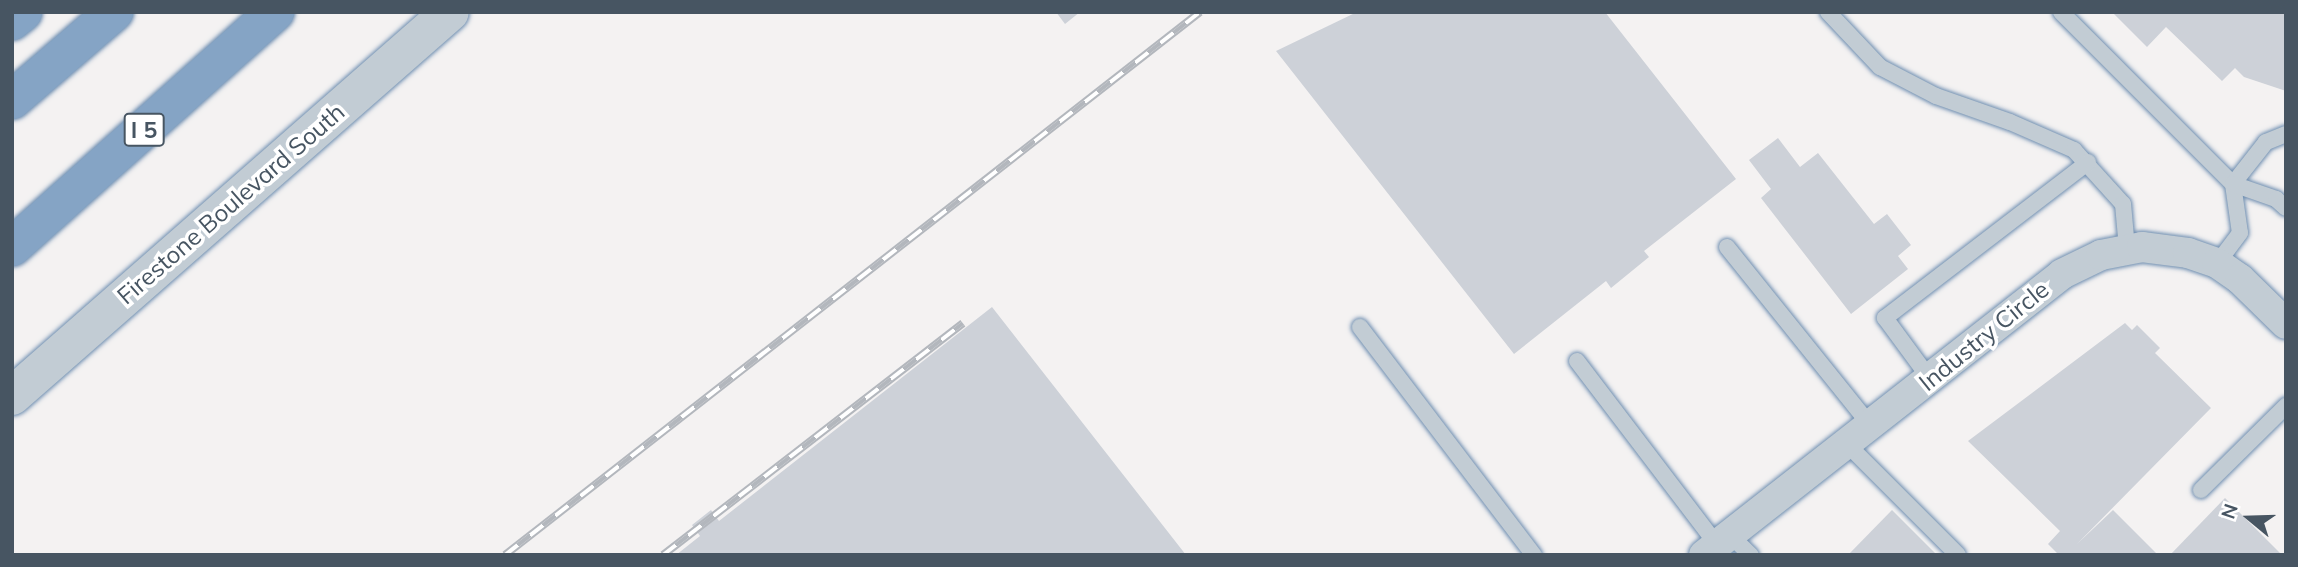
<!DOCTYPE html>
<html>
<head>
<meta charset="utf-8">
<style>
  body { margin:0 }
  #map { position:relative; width:2298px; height:567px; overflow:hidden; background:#f4f2f2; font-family:Mulish,sans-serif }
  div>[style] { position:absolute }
  .building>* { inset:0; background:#cdd1d8 }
  .roads { filter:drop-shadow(0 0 2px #708fb1) drop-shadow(0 0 2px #708fb1) }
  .service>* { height:16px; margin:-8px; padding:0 8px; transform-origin:8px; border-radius:8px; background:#c2ccd4 }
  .minor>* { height:30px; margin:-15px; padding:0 15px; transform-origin:15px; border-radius:15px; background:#c2ccd4 }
  .tertiary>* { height:38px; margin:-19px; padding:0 19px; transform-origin:19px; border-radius:19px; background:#c2ccd4 }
  .motorway>* { height:38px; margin:-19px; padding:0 19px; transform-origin:19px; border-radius:19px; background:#85a4c5 }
  .rail>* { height:8px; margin-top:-4px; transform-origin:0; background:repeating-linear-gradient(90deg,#fff 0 16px,#b3b7bd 0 32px); box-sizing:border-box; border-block:2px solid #b3b7bd }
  span { translate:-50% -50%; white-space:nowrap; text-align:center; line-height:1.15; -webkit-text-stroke:7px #fff; paint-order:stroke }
  .shield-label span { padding:2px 5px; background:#fff; border:2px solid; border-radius:5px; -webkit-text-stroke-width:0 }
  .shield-label { font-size:23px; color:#475562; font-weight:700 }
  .street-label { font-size:24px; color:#475562 }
  .frame { position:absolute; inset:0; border:14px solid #475562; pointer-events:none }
  .north { position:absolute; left:2214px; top:483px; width:70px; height:70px; -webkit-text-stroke:5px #fff; paint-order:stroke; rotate:289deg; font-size:19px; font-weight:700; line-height:28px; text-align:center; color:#475562 }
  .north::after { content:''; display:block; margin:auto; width:24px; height:32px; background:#475562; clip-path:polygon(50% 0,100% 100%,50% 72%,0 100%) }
</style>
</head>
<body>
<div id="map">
  <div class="building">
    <i style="clip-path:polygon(1056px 12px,1080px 12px,1065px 24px)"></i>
    <i style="clip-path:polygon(1357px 12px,1605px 12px,1736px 179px,1644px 251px,1649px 257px,1611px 288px,1606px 281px,1514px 354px,1276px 51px)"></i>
    <i style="clip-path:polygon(2112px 12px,2286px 12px,2286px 91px,2244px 77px,2235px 68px,2222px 81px,2166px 27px,2147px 47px)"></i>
    <i style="clip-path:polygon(1778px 138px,1800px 167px,1818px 153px,1874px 224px,1887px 214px,1911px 245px,1898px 256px,1908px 269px,1851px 314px,1761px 198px,1771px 189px,1749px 160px)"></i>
    <i style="clip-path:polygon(992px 307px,1186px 555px,676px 555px,700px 536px,692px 525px,711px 510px,719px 521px)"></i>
    <i style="clip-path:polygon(2125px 323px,2132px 330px,2137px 325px,2160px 348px,2155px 353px,2211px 408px,2077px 544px,2113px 510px,2158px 555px,2059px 555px,2048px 544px,2060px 531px,1968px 441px)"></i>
    <i style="clip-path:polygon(2225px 498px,2282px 555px,2170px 555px)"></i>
    <i style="clip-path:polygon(1892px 510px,1937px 555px,1848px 555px)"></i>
  </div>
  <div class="roads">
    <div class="service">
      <i style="left:1828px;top:12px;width:76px;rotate:46.6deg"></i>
      <i style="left:1880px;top:67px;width:63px;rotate:27.4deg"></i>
      <i style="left:1936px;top:96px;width:78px;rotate:19.4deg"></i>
      <i style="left:2010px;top:122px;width:70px;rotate:23.6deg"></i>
      <i style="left:2074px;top:150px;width:73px;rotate:47.8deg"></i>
      <i style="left:2123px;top:204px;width:45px;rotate:84.9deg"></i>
      <i style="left:2061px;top:12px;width:243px;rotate:45deg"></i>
      <i style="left:2233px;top:184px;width:49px;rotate:81.9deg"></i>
      <i style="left:2240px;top:233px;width:38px;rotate:127deg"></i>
      <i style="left:2286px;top:134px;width:22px;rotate:158deg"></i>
      <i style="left:2266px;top:142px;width:53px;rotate:128.2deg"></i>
      <i style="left:2233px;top:184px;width:46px;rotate:19.2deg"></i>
      <i style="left:2276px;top:199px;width:13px;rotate:42deg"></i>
      <i style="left:1727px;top:247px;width:230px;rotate:51.2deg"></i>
      <i style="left:1360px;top:327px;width:287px;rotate:52.7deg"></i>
      <i style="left:1577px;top:361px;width:231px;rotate:52.7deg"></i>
      <i style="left:1930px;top:379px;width:76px;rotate:-126.4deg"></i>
      <i style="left:1885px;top:318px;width:256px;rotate:-37.5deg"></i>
      <i style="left:1846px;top:443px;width:158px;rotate:45deg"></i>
      <i style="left:2201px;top:490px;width:120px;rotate:-44.7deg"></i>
      <i style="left:1730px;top:535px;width:29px;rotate:44deg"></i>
    </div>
    <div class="minor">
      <i style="left:1704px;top:555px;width:455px;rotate:-38.1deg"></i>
      <i style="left:2062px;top:274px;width:43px;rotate:-26deg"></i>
      <i style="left:2101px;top:255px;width:42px;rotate:-11deg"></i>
      <i style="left:2142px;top:247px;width:46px;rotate:7.4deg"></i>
      <i style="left:2188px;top:253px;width:31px;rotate:19deg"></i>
      <i style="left:2217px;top:263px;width:28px;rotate:35deg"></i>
      <i style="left:2240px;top:279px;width:64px;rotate:44.4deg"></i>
    </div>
    <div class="tertiary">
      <i style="left:12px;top:396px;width:582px;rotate:-41.24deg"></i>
    </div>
    <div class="motorway">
      <i style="left:12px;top:21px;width:14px;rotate:-39deg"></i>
      <i style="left:12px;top:100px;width:135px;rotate:-40.8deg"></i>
      <i style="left:12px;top:247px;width:353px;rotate:-41.8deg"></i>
    </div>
  </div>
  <div class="rail">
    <i style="left:505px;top:555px;width:882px;rotate:-38deg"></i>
    <i style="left:663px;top:555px;width:379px;rotate:-37.7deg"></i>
  </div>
  <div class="shield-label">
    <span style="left:144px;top:130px">I 5</span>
  </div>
  <div class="street-label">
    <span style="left:231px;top:204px;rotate:-41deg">Firestone Boulevard South</span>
    <span style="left:1984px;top:336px;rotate:-39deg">Industry Circle</span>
  </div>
  <div class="frame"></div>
  <div class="north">N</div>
</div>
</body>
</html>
